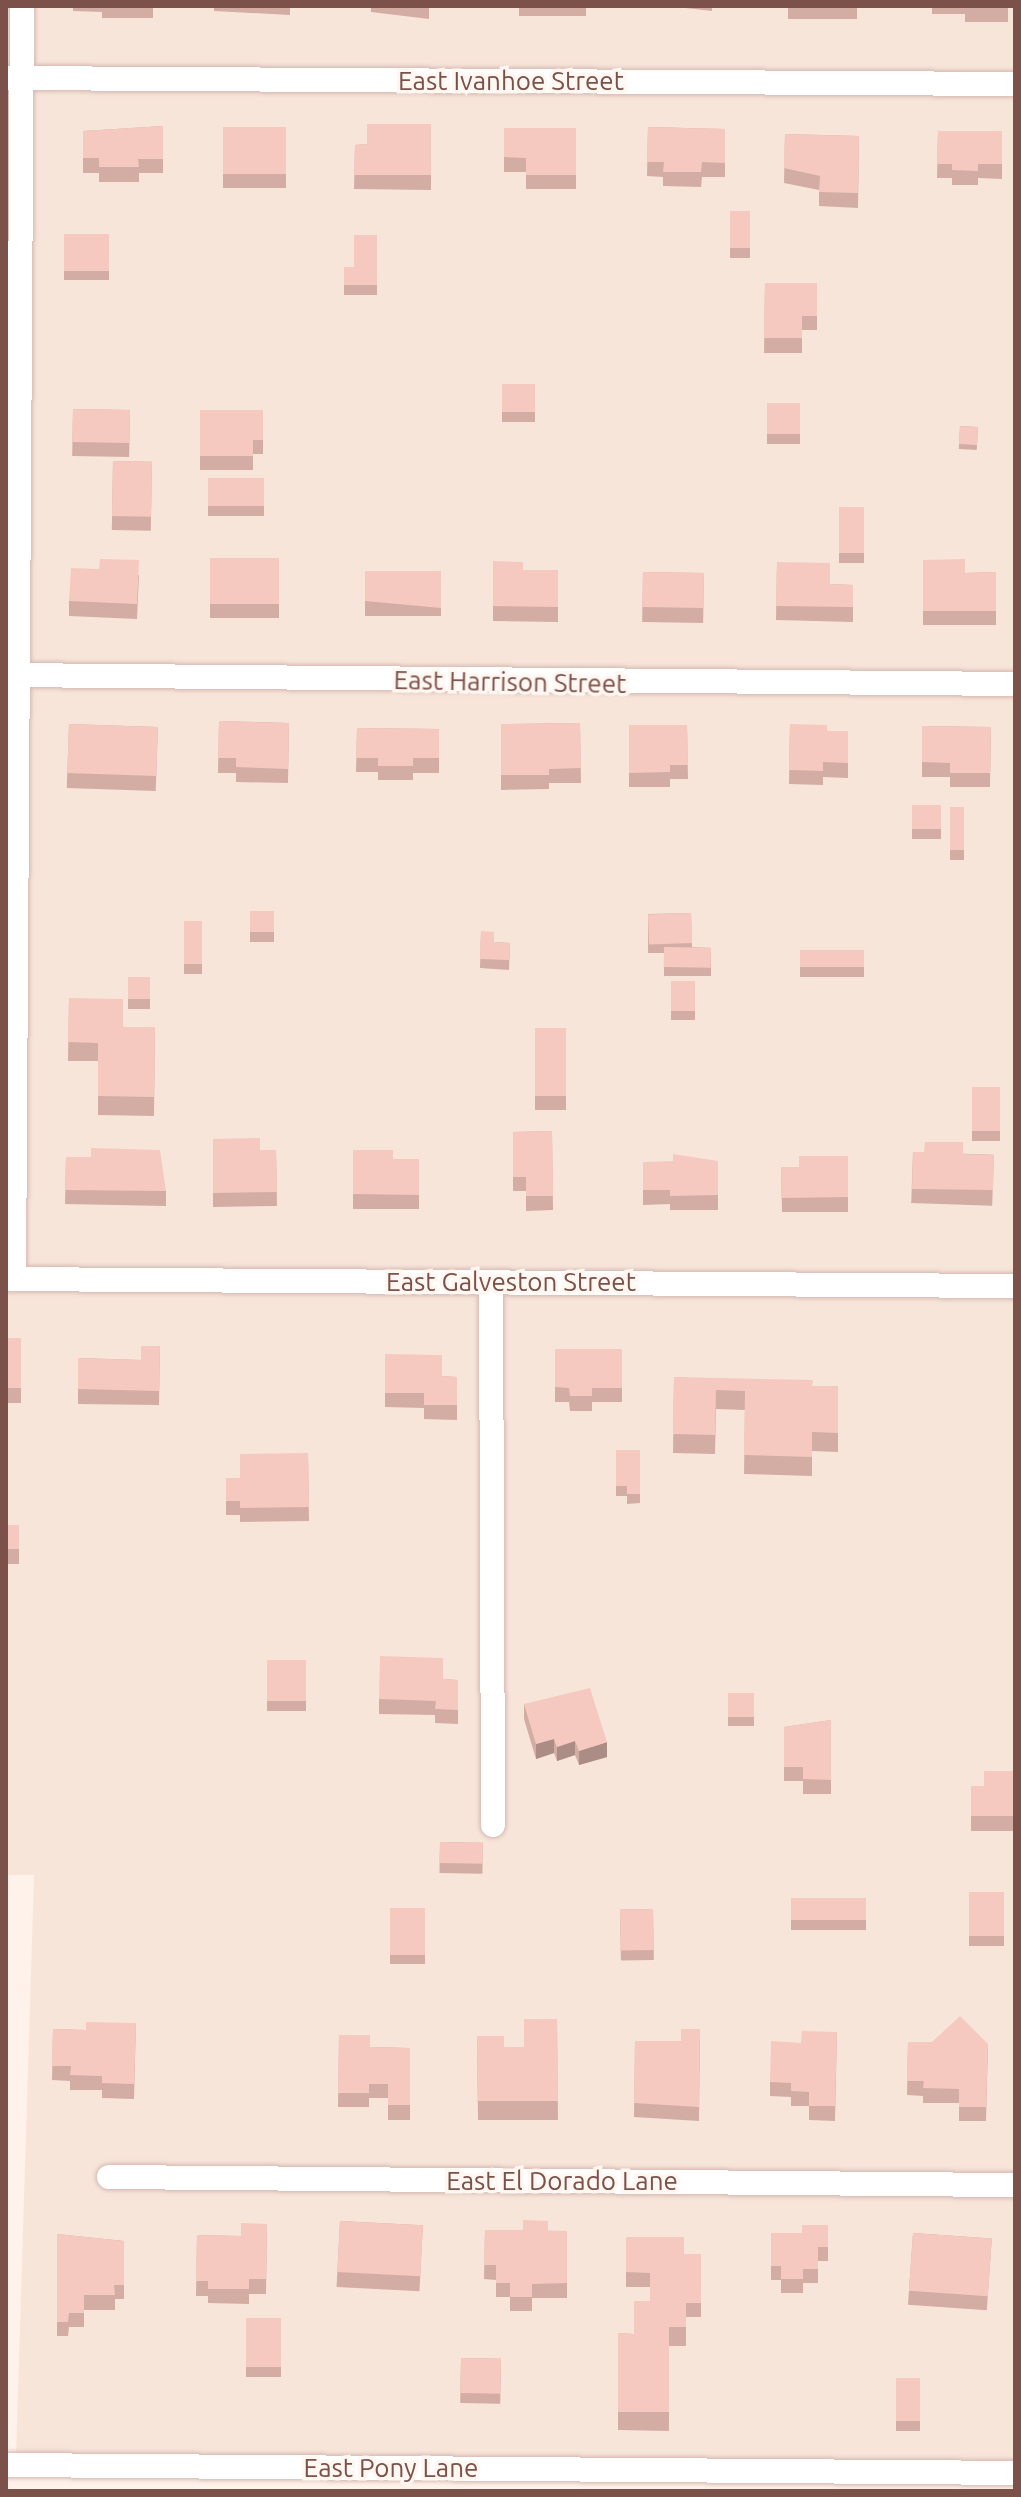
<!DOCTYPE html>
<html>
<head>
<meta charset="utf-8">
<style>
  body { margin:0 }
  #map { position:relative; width:1021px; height:2497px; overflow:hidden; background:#fef2ea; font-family:Ubuntu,sans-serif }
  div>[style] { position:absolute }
  .residential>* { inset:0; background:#f8e5da }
  .roads { filter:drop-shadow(0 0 2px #d4b8b1) drop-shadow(0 0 2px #d4b8b1) }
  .street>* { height:24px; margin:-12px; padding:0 12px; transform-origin:12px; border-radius:12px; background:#fff }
  .wall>* { inset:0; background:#d3ada4; transform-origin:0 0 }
  .shaded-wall>* { inset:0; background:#ac8d86 }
  .building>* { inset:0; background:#f5c9bf; transform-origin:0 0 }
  span { translate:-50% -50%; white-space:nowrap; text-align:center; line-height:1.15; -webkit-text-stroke:7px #fff7f2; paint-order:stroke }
  .street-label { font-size:26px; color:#7c514a }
  .frame { position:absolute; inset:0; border:8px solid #7c514a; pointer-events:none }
</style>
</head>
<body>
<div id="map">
  <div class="residential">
    <i style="clip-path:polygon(6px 6px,1015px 6px,1015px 2465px,16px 2455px,34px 1875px,6px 1875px)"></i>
  </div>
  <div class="roads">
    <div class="street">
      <i style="left:6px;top:78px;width:1009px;rotate:0.34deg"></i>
      <i style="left:6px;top:675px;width:1009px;rotate:0.51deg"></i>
      <i style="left:6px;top:1279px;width:1009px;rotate:0.4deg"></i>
      <i style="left:14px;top:1279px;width:1273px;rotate:-89.64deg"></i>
      <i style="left:491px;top:1282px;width:543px;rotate:89.79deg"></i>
      <i style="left:109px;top:2177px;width:906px;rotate:0.51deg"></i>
      <i style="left:6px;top:2465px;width:1009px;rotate:0.45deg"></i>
    </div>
  </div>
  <div class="wall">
    <i style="clip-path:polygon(73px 6px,153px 6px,153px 18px,102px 18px,102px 12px,73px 11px)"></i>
    <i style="clip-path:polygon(214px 6px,290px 6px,290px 15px,214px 11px)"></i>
    <i style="clip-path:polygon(371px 6px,429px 6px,429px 19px,371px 12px)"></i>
    <i style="clip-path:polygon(498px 6px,586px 6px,586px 16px,519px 16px,519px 6px)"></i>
    <i style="clip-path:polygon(668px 6px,712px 6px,712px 11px)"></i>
    <i style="left:788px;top:6px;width:69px;height:13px"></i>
    <i style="clip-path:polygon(932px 6px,1008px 6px,1008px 22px,965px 22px,965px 14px,932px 14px)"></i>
    <i style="clip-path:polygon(431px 124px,431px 190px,354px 189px,355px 145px,367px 144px)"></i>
    <i style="clip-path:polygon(163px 126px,163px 173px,139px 173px,139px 182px,99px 182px,99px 173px,83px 173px,83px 131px)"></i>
    <i style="left:223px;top:127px;width:63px;height:61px"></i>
    <i style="clip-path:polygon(648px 127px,725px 129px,725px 177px,702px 177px,701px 187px,663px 186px,663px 177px,647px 176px)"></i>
    <i style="clip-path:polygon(504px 128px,576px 128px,576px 189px,526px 189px,526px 172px,504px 172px)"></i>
    <i style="clip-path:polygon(938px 131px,1002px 131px,1002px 179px,978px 178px,978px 185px,952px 185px,952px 178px,937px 178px)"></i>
    <i style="clip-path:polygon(785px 134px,859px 136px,858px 208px,819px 206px,819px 190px,784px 183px)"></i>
    <i style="left:730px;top:211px;width:20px;height:47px"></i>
    <i style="left:64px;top:234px;width:45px;height:46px"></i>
    <i style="clip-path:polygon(377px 235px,377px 295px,344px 295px,344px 267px,354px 267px)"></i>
    <i style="clip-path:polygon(765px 283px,817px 283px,817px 330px,802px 330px,802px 353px,764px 353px)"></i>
    <i style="left:502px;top:384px;width:33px;height:38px"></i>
    <i style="left:767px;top:403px;width:33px;height:41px"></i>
    <i style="left:73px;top:409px;width:57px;height:47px;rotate:1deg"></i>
    <i style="clip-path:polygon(200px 410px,263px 410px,263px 454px,253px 454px,253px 470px,200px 470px)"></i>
    <i style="left:960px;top:426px;width:18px;height:23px;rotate:3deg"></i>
    <i style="left:113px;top:461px;width:39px;height:69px;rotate:1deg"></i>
    <i style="left:208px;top:478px;width:56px;height:38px"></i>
    <i style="left:839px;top:507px;width:25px;height:56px"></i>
    <i style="left:210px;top:558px;width:69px;height:60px"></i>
    <i style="clip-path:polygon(923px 560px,965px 573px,996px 572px,996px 625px,923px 625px)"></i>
    <i style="clip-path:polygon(493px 561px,523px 570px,558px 570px,558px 622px,493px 621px)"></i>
    <i style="clip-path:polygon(777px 562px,830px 584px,853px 585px,853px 622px,776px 620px)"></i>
    <i style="left:365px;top:571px;width:76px;height:45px"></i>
    <i style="left:643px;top:572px;width:61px;height:50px;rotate:1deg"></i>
    <i style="clip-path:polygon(139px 575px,137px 619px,69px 616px,69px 601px)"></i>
    <i style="clip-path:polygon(219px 721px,289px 723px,288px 783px,236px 782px,236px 773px,218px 773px)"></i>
    <i style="clip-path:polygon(580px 723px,581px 783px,549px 783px,549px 789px,501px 790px,501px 724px)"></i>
    <i style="left:69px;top:724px;width:89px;height:64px;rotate:2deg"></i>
    <i style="clip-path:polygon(790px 724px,827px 731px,848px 731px,848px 778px,823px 777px,823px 785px,789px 784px)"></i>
    <i style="clip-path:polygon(629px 725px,687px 725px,688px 779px,670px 779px,670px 787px,629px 787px)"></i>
    <i style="clip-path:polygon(922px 726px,991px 727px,990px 787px,950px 787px,950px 777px,922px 777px)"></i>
    <i style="clip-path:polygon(357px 728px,439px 729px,439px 773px,413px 773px,413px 780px,378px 780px,378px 772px,356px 772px)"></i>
    <i style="left:912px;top:805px;width:29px;height:34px"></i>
    <i style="left:950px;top:807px;width:14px;height:53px"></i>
    <i style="left:250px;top:911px;width:24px;height:31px"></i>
    <i style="clip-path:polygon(691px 913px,692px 947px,711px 948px,711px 976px,664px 976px,664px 953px,648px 953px,648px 914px)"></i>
    <i style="left:184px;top:921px;width:18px;height:53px"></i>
    <i style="clip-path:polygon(481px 931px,494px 942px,510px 943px,509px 970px,480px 968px)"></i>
    <i style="left:800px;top:950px;width:64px;height:27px"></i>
    <i style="left:128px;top:977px;width:22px;height:32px"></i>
    <i style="left:695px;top:981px;width:39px;height:24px;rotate:90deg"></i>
    <i style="clip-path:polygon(69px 998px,123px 1027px,155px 1027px,154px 1116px,98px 1115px,98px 1061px,68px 1061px)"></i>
    <i style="left:535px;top:1028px;width:31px;height:82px"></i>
    <i style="left:972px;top:1087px;width:28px;height:54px"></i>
    <i style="clip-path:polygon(552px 1131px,553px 1210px,526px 1211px,526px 1191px,513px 1191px,513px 1132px)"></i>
    <i style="clip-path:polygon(213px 1139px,260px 1150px,276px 1150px,277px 1206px,213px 1207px)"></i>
    <i style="clip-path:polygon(353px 1150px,393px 1159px,419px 1159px,419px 1209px,353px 1209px)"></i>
    <i style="left:913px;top:1152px;width:81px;height:51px;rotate:2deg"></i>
    <i style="clip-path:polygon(848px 1156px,848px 1212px,782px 1212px,781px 1167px,799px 1167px)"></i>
    <i style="clip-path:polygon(66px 1157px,166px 1191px,166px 1206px,65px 1204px)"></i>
    <i style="clip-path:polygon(718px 1161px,718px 1210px,670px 1210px,670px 1204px,643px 1205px,643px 1162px)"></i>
    <i style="left:6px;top:1338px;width:15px;height:65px"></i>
    <i style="clip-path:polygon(160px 1346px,159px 1405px,78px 1404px,78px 1358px,141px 1360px)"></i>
    <i style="clip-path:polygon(555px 1349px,622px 1349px,622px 1402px,592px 1402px,592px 1411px,570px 1411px,569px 1402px,555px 1402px)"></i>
    <i style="clip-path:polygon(385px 1354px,442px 1376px,457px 1377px,457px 1420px,424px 1419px,424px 1408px,385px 1407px)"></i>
    <i style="clip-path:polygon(674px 1377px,812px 1386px,838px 1386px,838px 1452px,812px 1451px,812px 1476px,744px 1474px,745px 1410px,716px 1409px,715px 1454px,673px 1453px)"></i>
    <i style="clip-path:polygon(616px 1450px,640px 1450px,640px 1503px,627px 1504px,627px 1496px,616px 1496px)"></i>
    <i style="clip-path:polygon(308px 1453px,309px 1521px,240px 1522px,240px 1515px,226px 1515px,226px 1478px,240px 1478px)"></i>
    <i style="left:6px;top:1525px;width:13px;height:39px"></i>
    <i style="left:267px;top:1660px;width:39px;height:51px"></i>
    <i style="clip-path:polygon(443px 1679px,458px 1680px,458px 1724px,435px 1723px,435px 1715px,379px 1714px,379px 1699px)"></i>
    <i style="left:728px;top:1693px;width:26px;height:33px"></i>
    <i style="clip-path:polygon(524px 1704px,607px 1757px,579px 1765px,575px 1755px,557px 1761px,554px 1753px,536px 1759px,524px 1719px)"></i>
    <i style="clip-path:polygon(831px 1720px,831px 1794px,803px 1794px,803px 1781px,784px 1781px,784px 1727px)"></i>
    <i style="left:6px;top:1723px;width:2px;height:43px"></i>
    <i style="clip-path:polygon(1015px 1771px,1015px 1831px,971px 1831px,971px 1786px,984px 1786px)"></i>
    <i style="left:440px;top:1842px;width:43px;height:31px;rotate:1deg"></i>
    <i style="left:969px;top:1892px;width:35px;height:54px"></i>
    <i style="left:791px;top:1898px;width:75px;height:32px"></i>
    <i style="left:390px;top:1908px;width:35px;height:56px"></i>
    <i style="left:653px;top:1909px;width:51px;height:33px;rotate:89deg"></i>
    <i style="clip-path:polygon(557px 2019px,558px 2120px,478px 2120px,477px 2036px,504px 2047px,524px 2047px)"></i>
    <i style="clip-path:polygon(136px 2023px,134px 2099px,102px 2098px,102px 2090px,70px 2090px,70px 2081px,52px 2080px,53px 2029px,86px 2030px)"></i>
    <i style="clip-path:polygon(700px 2029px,699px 2121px,634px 2117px,635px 2041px,681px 2041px)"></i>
    <i style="clip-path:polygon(837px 2032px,835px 2121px,809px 2120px,809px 2106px,791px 2106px,791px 2097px,770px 2096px,770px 2082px,801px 2043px)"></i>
    <i style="clip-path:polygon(339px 2035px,370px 2047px,410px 2048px,410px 2120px,388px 2120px,388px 2098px,369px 2098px,369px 2107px,338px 2107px)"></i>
    <i style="clip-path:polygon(908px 2042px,988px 2044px,986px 2121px,959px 2121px,959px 2103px,923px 2103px,923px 2096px,907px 2095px)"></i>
    <i style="left:340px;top:2221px;width:83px;height:66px;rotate:3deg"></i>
    <i style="clip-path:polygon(267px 2224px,266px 2294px,249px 2294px,249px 2304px,208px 2303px,208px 2296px,196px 2296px,197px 2235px,241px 2236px)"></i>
    <i style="clip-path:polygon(828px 2225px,828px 2261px,818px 2261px,818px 2283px,803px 2283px,803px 2293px,781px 2293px,781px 2280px,771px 2280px,771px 2233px,802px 2233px)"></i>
    <i style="clip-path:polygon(485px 2230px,567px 2231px,567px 2298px,532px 2298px,532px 2311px,510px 2311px,510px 2297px,496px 2297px,496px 2280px,484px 2279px)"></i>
    <i style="left:913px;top:2233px;width:79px;height:72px;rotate:4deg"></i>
    <i style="clip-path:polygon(57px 2234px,124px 2241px,124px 2299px,115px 2299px,115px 2310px,84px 2310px,84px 2327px,69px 2327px,68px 2336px,57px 2336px)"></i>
    <i style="clip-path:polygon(626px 2237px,684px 2254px,701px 2254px,701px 2317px,686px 2317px,686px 2346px,669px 2346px,669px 2431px,618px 2430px,618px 2333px,634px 2334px,650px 2301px,650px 2287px,626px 2287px)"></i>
    <i style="left:281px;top:2318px;width:59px;height:35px;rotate:90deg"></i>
    <i style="left:461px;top:2358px;width:40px;height:45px;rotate:1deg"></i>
    <i style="left:896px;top:2378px;width:24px;height:53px"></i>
  </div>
  <div class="shaded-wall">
    <i style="clip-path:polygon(554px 1739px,554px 1753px,536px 1759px,536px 1744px)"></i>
    <i style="clip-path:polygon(575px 1741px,575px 1755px,557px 1761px,557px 1747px)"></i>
    <i style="clip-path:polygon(607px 1742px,607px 1757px,579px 1765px,579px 1751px)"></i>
  </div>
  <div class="building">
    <i style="left:965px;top:6px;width:43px;height:1px"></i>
    <i style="clip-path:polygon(367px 124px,431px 124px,431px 175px,354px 175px,355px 145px,367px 144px)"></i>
    <i style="clip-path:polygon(163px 126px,163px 159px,138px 159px,139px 167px,99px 167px,99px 158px,83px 158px,83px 131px)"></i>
    <i style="left:223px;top:127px;width:63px;height:47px"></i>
    <i style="clip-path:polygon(648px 127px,725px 129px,725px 163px,702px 162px,701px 172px,663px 172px,664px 162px,647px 162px)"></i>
    <i style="clip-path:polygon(504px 128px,576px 128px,576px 175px,526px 175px,526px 158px,504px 157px)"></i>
    <i style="clip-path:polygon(938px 131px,1002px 131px,1002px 164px,978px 164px,978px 171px,952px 170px,952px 164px,937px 164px)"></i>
    <i style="clip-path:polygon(785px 134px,859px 136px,858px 193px,819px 192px,820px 176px,784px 168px)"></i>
    <i style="left:730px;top:211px;width:20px;height:37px"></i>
    <i style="left:64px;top:234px;width:45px;height:37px"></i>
    <i style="clip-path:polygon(354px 235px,377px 235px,377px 285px,344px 285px,344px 267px,354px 267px)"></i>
    <i style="clip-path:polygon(765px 283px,817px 283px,817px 316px,802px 316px,802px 338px,764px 338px)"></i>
    <i style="left:502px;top:384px;width:33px;height:28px"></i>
    <i style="left:767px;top:403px;width:33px;height:31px"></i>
    <i style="left:73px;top:409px;width:57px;height:33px;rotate:1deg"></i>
    <i style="clip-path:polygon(200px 410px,263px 410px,263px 440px,253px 440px,253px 456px,200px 456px)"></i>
    <i style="left:960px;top:426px;width:18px;height:18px;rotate:3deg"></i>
    <i style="left:113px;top:461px;width:39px;height:55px;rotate:1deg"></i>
    <i style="left:208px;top:478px;width:56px;height:28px"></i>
    <i style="left:839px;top:507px;width:25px;height:46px"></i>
    <i style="left:210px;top:558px;width:69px;height:46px"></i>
    <i style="clip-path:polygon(100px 559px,139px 560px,137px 604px,69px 601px,71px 568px,99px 569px)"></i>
    <i style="clip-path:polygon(965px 559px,965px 573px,996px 572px,996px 611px,923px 611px,923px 560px)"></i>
    <i style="clip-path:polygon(493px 561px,523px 562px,523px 570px,558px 570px,558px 607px,493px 606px)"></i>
    <i style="clip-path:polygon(777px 562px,830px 563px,830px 584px,853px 585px,853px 607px,776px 606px)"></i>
    <i style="clip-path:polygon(365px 571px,441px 571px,441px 608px,365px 601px)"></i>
    <i style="left:643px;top:572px;width:61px;height:35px;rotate:1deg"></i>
    <i style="clip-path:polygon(219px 721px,289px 723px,288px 769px,236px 767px,236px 758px,218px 758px)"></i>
    <i style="clip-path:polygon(580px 723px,581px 768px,549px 769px,549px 775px,501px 775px,501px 724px)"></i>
    <i style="left:69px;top:724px;width:89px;height:49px;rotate:2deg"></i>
    <i style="clip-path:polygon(790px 724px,827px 725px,827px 731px,848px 731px,848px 763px,823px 762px,823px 771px,789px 770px)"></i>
    <i style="clip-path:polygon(629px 725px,687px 725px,688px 765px,670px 765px,670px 772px,629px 773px)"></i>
    <i style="clip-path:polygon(922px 726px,991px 727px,990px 773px,950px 773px,950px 763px,922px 762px)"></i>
    <i style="clip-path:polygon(357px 728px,439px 729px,439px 758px,413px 758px,413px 766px,378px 766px,378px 758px,356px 758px)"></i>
    <i style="left:912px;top:805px;width:29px;height:24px"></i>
    <i style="left:950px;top:807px;width:14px;height:43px"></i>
    <i style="left:250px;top:911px;width:24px;height:21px"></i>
    <i style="left:691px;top:913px;width:30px;height:43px;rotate:88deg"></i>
    <i style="left:184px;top:921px;width:18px;height:43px"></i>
    <i style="clip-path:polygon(481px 931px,494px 932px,494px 942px,510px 943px,509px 960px,480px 959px)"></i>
    <i style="left:664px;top:947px;width:47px;height:20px;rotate:1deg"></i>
    <i style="left:800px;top:950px;width:64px;height:17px"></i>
    <i style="left:128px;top:977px;width:22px;height:22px"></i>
    <i style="left:695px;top:981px;width:30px;height:24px;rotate:90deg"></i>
    <i style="clip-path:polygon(69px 998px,123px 999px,123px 1027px,155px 1027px,154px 1097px,98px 1096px,98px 1043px,68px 1042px)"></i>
    <i style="left:535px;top:1028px;width:31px;height:68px"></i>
    <i style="left:972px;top:1087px;width:28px;height:44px"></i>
    <i style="clip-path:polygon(552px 1131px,553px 1196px,526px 1196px,526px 1177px,513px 1177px,513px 1132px)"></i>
    <i style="clip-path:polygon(260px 1138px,260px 1150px,276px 1150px,277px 1192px,213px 1193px,213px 1139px)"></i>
    <i style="clip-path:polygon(925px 1142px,963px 1142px,963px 1154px,994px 1155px,993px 1190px,912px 1189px,913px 1152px,924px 1152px)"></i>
    <i style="clip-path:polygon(91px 1148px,160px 1150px,166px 1191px,65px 1190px,66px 1157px,91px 1157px)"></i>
    <i style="clip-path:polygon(353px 1150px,393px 1150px,393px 1159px,419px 1159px,419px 1195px,353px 1194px)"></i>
    <i style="clip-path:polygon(673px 1154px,718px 1161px,718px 1195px,670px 1196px,670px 1190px,643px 1190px,643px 1162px,673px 1162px)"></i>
    <i style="clip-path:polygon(799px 1156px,848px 1156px,848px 1197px,782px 1198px,781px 1167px,799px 1167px)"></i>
    <i style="left:6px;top:1338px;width:15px;height:50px"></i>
    <i style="clip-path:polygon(141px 1346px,160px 1346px,159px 1391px,78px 1389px,78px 1358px,141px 1360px)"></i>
    <i style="clip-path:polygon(555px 1349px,622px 1349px,622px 1388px,592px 1388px,592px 1396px,570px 1396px,569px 1388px,555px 1387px)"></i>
    <i style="clip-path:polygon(385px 1354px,442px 1355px,442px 1376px,457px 1377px,457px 1405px,424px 1405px,424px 1393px,385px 1393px)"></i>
    <i style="clip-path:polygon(674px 1377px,813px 1380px,812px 1386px,838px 1386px,838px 1433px,812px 1432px,812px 1457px,744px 1455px,745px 1391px,716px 1390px,715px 1435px,673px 1434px)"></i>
    <i style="clip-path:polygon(616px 1450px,640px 1450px,640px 1494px,627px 1494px,627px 1486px,616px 1486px)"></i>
    <i style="clip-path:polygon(308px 1453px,309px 1507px,240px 1508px,240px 1501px,226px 1501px,226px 1478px,240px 1478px,240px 1454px)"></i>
    <i style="left:6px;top:1525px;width:13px;height:24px"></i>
    <i style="clip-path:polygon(380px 1656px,443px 1658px,443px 1679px,458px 1680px,458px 1710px,435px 1709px,436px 1701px,379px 1699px)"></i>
    <i style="left:267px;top:1660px;width:39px;height:41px"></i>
    <i style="clip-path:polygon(590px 1688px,607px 1742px,579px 1751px,575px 1741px,557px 1747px,554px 1739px,536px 1744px,524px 1704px)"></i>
    <i style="left:728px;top:1693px;width:26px;height:24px"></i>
    <i style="clip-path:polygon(831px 1720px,831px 1780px,803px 1779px,803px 1767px,784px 1767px,784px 1727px)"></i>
    <i style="left:6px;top:1723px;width:2px;height:28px"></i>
    <i style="clip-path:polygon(984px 1771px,1015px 1771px,1015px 1816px,971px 1816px,971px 1786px,984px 1786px)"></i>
    <i style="left:440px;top:1842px;width:43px;height:21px;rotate:1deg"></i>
    <i style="left:969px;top:1892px;width:35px;height:44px"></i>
    <i style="left:791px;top:1898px;width:75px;height:22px"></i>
    <i style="left:390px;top:1908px;width:35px;height:47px"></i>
    <i style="left:653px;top:1909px;width:41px;height:33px;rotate:89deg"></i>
    <i style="clip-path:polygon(960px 2016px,988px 2044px,986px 2107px,959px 2107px,959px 2089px,923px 2088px,924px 2081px,907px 2081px,908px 2042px,932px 2042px)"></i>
    <i style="clip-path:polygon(524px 2019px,557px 2019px,558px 2101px,478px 2101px,477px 2036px,504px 2036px,504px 2047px,524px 2047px)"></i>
    <i style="clip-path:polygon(86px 2022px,136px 2023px,134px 2084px,102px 2083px,102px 2076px,70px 2075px,71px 2066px,52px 2066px,53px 2029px,86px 2030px)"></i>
    <i style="clip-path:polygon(681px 2029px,700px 2029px,699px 2107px,634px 2103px,635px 2041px,681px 2041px)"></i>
    <i style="clip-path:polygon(802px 2031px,837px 2032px,835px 2106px,809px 2106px,809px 2092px,791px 2091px,791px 2083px,770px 2082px,771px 2041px,801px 2043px)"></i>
    <i style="clip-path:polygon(339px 2035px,370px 2035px,370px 2047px,410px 2048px,410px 2105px,388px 2105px,388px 2084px,369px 2084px,369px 2093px,338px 2093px)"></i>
    <i style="clip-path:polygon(523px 2220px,548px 2221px,548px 2231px,567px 2231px,567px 2283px,532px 2284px,532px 2297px,510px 2297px,510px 2283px,496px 2283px,496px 2265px,484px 2265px,485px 2230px,523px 2230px)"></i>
    <i style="left:340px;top:2221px;width:83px;height:51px;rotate:3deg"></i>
    <i style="clip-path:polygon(241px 2223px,267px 2224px,266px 2279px,249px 2279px,249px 2289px,208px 2289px,208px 2281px,196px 2281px,197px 2235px,241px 2236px)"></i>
    <i style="clip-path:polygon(802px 2225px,828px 2225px,828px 2247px,818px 2247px,818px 2269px,803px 2269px,803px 2279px,781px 2279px,781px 2266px,771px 2266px,771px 2233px,802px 2233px)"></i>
    <i style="left:913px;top:2233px;width:79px;height:58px;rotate:4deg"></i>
    <i style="clip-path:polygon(57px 2234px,124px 2241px,124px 2285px,114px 2285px,115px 2295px,84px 2295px,84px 2313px,69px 2313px,68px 2322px,57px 2322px)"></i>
    <i style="clip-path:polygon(626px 2237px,684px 2237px,684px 2254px,701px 2254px,701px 2303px,686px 2303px,686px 2301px,650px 2301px,650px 2273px,626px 2272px)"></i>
    <i style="clip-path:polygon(634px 2301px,686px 2301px,686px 2327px,669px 2327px,669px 2412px,618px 2412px,618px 2333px,634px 2334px)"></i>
    <i style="left:281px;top:2318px;width:49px;height:35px;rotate:90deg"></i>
    <i style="left:461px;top:2358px;width:40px;height:35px;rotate:1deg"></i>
    <i style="left:896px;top:2378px;width:24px;height:43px"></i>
  </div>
  <div class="street-label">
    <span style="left:511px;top:81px">East Ivanhoe Street</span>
    <span style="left:510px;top:682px;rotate:1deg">East Harrison Street</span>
    <span style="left:511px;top:1282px">East Galveston Street</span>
    <span style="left:562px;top:2181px">East El Dorado Lane</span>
    <span style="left:391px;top:2468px">East Pony Lane</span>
  </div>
  <div class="frame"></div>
</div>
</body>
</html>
